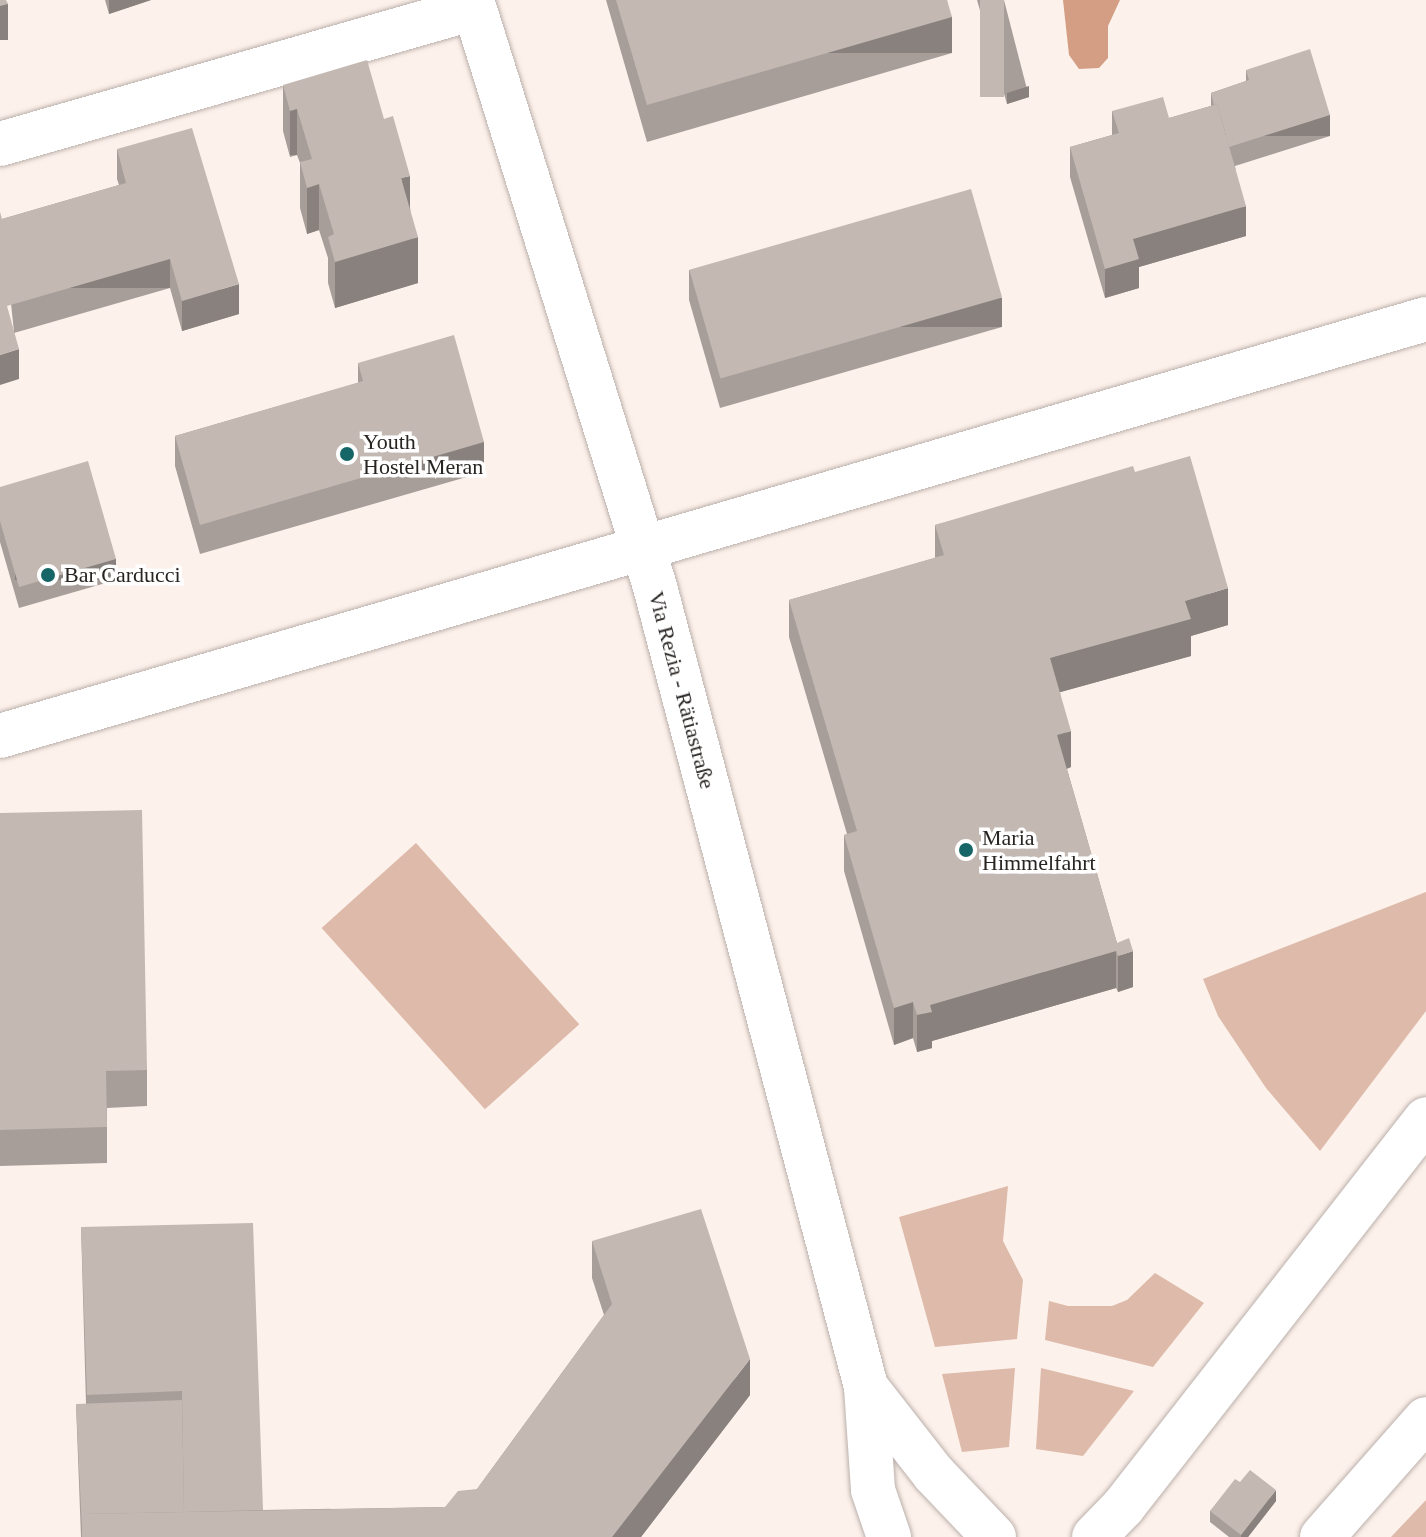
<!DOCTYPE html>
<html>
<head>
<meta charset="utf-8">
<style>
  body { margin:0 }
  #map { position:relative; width:1426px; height:1537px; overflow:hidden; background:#fdf1eb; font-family:Georgia,serif }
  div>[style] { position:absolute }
  .green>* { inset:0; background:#ddbaa9; transform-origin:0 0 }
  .water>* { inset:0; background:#d39e84 }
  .roads { filter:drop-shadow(0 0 2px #bbb0ab) drop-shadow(0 0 2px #bbb0ab) }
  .minor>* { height:44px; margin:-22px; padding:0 22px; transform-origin:22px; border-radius:22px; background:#fff }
  .wall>* { inset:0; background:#a89e99 }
  .shaded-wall>* { inset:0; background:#88817d; transform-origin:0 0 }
  .building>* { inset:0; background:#c3b8b2; transform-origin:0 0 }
  .dots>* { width:22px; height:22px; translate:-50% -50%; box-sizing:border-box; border:4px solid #fff; border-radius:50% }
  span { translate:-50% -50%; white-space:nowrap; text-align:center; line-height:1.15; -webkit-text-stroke:7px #fff; paint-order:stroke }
  .poi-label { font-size:22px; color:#282422 }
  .left { translate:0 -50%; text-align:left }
  .street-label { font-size:22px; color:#282422 }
</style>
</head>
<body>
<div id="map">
  <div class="green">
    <i style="left:416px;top:843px;width:244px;height:127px;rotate:48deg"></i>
    <i style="clip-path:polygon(1426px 892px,1426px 1011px,1320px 1151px,1266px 1088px,1218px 1016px,1203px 979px)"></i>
    <i style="clip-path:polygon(1008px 1186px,1003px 1241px,1023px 1280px,1017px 1339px,935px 1347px,899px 1217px)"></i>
    <i style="clip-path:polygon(1155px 1273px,1204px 1303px,1153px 1367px,1045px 1340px,1049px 1301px,1068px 1306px,1112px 1306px,1127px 1300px)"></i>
    <i style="clip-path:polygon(1015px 1368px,1009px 1447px,962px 1452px,942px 1374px)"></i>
    <i style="clip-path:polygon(1041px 1368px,1134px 1391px,1083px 1456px,1036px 1449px)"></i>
    <i style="clip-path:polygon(1426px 1500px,1426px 1537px,1391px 1537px)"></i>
  </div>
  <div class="water">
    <i style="clip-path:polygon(1063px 0,1120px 0,1108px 26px,1108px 58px,1099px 68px,1079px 69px,1069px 55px)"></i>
  </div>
  <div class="roads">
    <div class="minor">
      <i style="left:472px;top:0;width:615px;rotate:72.68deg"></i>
      <i style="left:655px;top:587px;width:827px;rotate:75.22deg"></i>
      <i style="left:866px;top:1387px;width:103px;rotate:86.1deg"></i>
      <i style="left:873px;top:1490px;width:50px;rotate:71.2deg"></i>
      <i style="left:0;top:144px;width:493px;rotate:-16deg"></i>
      <i style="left:0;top:736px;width:1486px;rotate:-16.3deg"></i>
      <i style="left:866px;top:1387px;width:110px;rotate:52deg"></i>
      <i style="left:934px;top:1474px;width:87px;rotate:46.4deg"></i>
      <i style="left:1094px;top:1537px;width:42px;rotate:-46deg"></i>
      <i style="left:1123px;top:1507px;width:492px;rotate:-52deg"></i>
      <i style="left:1322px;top:1537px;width:157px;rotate:-48.6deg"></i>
    </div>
  </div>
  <div class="wall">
    <i style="clip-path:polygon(105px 0,151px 0,109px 14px)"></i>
    <i style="clip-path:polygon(606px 0,947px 0,952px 53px,647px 142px)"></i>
    <i style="clip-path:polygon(977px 0,1004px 0,1029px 97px,1007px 104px)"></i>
    <i style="clip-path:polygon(1246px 70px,1330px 136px,1235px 166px,1246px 236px,1139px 267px,1139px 288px,1105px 298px,1070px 177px,1070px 147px,1112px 135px,1112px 111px,1169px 118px,1211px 106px,1211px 93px,1246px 81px)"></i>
    <i style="clip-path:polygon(283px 85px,410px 207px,418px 283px,335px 308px,328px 283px,328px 258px,319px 230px,307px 234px,300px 208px,300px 163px,297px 155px,290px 157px,283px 131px)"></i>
    <i style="clip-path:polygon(117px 149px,239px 314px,182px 331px,170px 288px,14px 333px,19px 379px,2px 219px,119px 185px,117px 179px)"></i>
    <i style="clip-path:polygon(689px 270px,1002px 327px,720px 408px,689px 300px)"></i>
    <i style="clip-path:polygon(358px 363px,484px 472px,200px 554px,175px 466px,175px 436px,358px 383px)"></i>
    <i style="clip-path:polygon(1135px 472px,1228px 625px,1191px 636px,1191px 656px,1060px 692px,1071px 767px,1067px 769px,1117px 943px,1133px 987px,1118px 992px,1116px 988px,932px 1041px,932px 1048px,917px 1052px,913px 1038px,894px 1045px,844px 871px,844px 835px,847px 834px,789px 637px,789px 600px,935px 558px,935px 525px)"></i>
    <i style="clip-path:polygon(0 487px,116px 580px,19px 608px,0 542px)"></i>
    <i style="clip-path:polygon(0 813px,147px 1070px,147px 1106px,107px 1108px,107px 1163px,0 1166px)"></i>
    <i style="clip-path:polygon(81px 1227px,263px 1510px,445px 1507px,477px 1489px,604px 1315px,592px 1278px,592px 1241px,750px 1395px,641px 1537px,81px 1537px,76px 1404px,86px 1404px)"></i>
    <i style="clip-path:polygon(1240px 1482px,1276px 1501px,1248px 1537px,1229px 1537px,1210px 1522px,1210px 1511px)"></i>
  </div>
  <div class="shaded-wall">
    <i style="clip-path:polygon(109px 0,151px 0,109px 14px)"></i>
    <i style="left:8px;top:4px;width:36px;height:8px;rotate:90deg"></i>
    <i style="left:952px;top:17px;width:36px;height:317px;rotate:90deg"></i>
    <i style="clip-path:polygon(1029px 86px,1029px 97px,1007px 104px,1007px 93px)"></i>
    <i style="left:297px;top:109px;width:46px;height:7px;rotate:90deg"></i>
    <i style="left:1330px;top:115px;width:21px;height:109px;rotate:90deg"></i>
    <i style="clip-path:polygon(410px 176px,410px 222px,401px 178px)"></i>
    <i style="clip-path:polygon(319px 184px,319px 230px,307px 234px,307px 188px)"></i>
    <i style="clip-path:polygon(1246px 206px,1246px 236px,1139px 267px,1139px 288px,1105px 298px,1105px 269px,1133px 239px)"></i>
    <i style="clip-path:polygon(418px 237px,418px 283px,335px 308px,335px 262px)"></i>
    <i style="left:170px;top:259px;width:29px;height:170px;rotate:90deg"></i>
    <i style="clip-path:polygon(239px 284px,239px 314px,182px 331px,182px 301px)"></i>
    <i style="left:1002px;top:298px;width:29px;height:293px;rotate:90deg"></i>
    <i style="clip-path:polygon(19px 349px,19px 379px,0 385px,0 355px)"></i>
    <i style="left:484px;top:442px;width:30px;height:296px;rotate:90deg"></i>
    <i style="left:116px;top:559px;width:21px;height:101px;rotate:90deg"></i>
    <i style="clip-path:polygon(1228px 588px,1228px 625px,1191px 636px,1191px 656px,1050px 695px,1050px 658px,1185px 601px)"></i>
    <i style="clip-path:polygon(1071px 731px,1071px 767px,1057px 772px,1057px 735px)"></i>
    <i style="clip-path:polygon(1116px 951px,1116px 988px,932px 1041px,932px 1048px,917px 1052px,917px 1015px,930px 1005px)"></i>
    <i style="clip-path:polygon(1133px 951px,1133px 987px,1118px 992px,1118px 956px)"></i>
    <i style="clip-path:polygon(913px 1002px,913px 1038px,894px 1045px,894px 1008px)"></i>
    <i style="clip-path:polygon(750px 1359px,750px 1395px,641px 1537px,612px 1537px)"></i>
    <i style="clip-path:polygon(1276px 1490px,1276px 1501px,1248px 1537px,1241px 1537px,1241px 1535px)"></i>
  </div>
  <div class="building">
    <i style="clip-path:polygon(0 0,6px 0,8px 4px,0 6px)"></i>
    <i style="clip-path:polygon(616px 0,947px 0,952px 17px,647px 105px)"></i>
    <i style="left:980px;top:0;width:24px;height:97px"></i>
    <i style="clip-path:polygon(1310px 49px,1330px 115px,1229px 147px,1217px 104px,1214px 105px,1211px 93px,1249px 80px,1246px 70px)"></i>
    <i style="clip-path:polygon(367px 60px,384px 119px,393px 116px,410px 176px,401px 178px,418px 237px,335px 262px,328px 237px,334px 234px,319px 184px,307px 188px,300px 162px,312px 159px,297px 109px,290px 111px,283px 85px)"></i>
    <i style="clip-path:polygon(1163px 97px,1169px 118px,1217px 104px,1246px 206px,1133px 239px,1139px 259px,1105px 269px,1070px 147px,1119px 133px,1112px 111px)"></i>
    <i style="clip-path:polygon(192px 128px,239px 284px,182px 301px,170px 259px,7px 306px,19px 349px,0 355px,0 212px,2px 219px,126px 183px,117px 149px)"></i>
    <i style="left:971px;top:189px;width:113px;height:293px;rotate:74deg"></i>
    <i style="clip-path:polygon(454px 335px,484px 442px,200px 525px,175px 436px,363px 381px,358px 363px)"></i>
    <i style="clip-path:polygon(1190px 456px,1228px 588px,1185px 601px,1191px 619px,1050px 658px,1071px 731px,1057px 735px,1117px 943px,1129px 938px,1133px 951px,1118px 956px,1116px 951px,930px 1005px,932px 1012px,917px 1015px,913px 1002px,894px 1008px,844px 835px,857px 831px,789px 600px,944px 555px,935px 525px,1133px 466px,1135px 472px)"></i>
    <i style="clip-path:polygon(88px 461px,116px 559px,19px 587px,0 521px,0 487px)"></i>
    <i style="clip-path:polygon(142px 810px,147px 1070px,106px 1071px,107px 1127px,0 1130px,0 813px)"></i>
    <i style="clip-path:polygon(701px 1209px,750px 1359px,612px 1537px,82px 1537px,82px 1514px,445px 1507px,458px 1491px,477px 1489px,612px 1304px,592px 1241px)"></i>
    <i style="clip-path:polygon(253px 1223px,263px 1510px,184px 1512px,182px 1391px,87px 1395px,81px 1227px)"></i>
    <i style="clip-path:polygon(182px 1400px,184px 1512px,82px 1514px,82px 1529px,76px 1404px)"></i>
    <i style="clip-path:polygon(1250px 1470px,1276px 1490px,1241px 1535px,1210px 1511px,1235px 1479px,1240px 1482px)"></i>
  </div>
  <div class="dots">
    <i style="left:347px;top:454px;background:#166567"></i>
    <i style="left:48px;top:575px;background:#166567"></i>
    <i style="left:966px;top:850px;background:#166567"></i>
  </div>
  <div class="poi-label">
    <span class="left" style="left:363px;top:454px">Youth<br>Hostel Meran</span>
    <span class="left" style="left:64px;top:575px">Bar Carducci</span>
    <span class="left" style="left:982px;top:850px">Maria<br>Himmelfahrt</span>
  </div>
  <div class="street-label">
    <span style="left:682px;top:690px;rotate:75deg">Via Rezia - Rätiastraße</span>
  </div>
</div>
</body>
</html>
